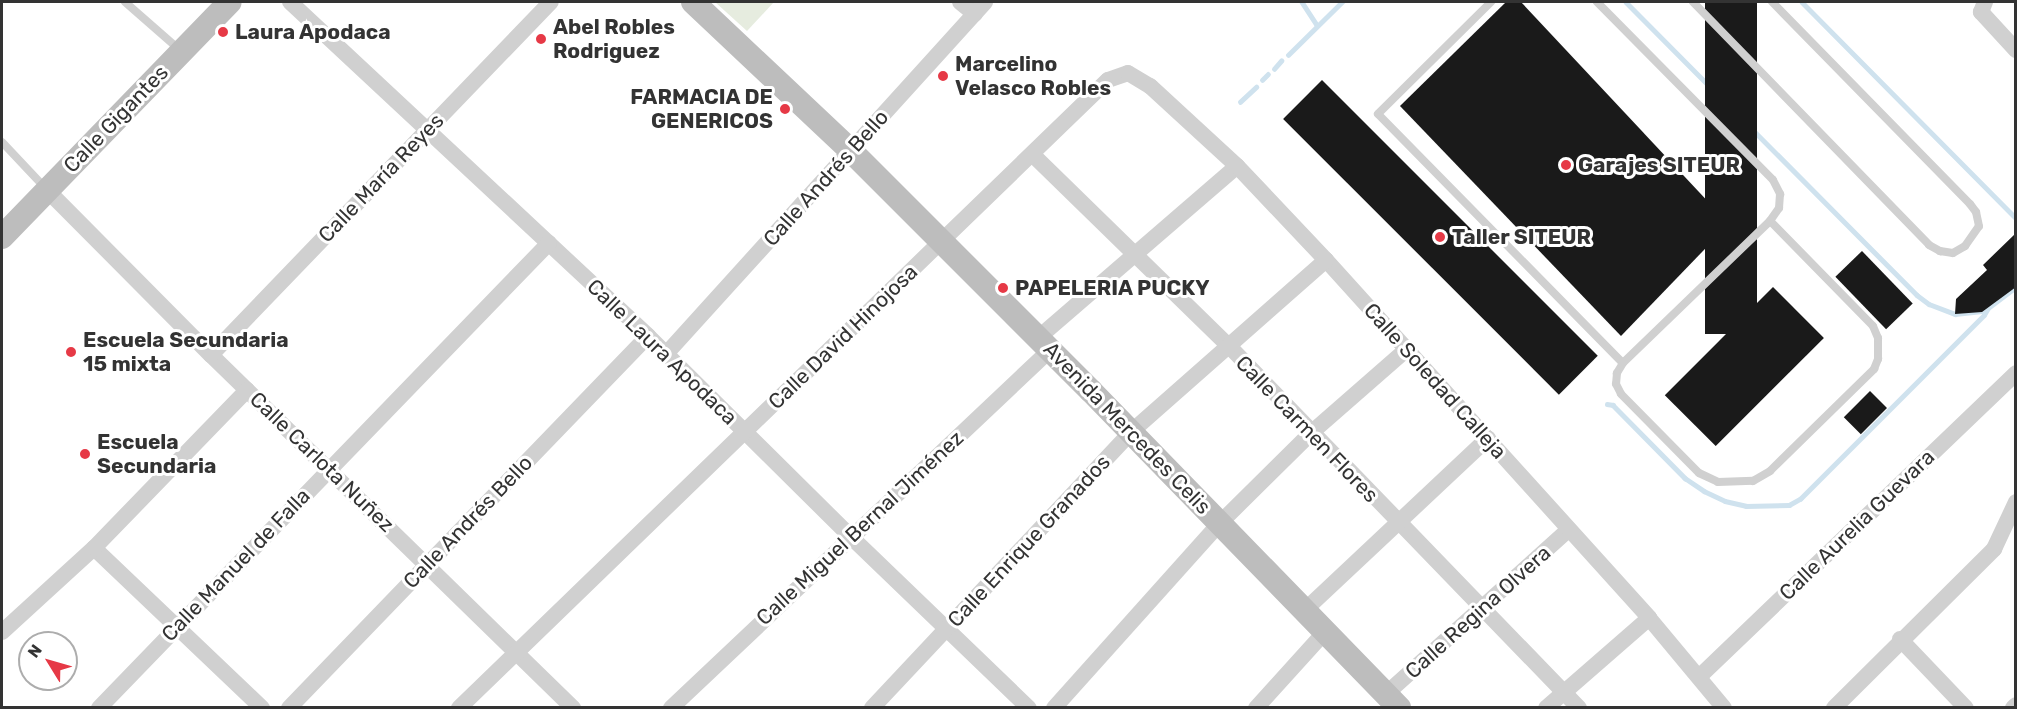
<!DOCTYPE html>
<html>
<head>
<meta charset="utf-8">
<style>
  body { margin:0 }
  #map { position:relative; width:2017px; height:709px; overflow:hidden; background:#fff; font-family:Rubik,sans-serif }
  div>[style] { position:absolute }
  .green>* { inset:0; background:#e6ecdf }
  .stream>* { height:4.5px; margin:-2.25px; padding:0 2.25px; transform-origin:2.25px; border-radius:2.25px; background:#cfe2ee }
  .building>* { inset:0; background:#1a1a1a; transform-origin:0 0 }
  .service>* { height:8px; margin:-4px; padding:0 4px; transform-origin:4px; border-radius:4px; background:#d0d0d0 }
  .minor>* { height:16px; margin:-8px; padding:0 8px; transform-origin:8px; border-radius:8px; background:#d0d0d0 }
  .secondary>* { height:24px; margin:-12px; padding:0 12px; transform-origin:12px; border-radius:12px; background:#bdbdbd }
  .dots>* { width:16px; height:16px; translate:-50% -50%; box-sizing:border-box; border:3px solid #fff; border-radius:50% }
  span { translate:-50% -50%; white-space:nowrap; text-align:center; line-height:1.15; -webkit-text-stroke:6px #fff; paint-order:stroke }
  .poi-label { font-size:21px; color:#333; font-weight:700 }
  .left { translate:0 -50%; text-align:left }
  .right { translate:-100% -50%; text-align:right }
  .street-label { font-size:21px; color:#333 }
  .frame { position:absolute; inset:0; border:3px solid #333; pointer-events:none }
  .north { position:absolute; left:18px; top:631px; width:60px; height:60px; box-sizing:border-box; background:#fff; border:2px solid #adadad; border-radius:50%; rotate:307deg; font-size:16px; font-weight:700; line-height:24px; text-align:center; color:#333 }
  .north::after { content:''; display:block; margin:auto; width:21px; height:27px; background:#e63946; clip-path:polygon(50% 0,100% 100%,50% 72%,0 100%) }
</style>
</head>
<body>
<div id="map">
  <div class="green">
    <i style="clip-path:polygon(715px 2px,774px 2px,747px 31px)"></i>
  </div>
  <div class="stream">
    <i style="left:1302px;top:2px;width:27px;rotate:57deg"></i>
    <i style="left:1626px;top:2px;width:413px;rotate:45.2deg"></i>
    <i style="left:1917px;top:295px;width:15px;rotate:37deg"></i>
    <i style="left:1929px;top:304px;width:28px;rotate:21deg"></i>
    <i style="left:1955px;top:314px;width:27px;rotate:-6deg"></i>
    <i style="left:1802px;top:2px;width:304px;rotate:45.3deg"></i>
    <i style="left:1288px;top:55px;width:76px;rotate:-44.5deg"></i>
    <i style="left:1274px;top:69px;width:11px;rotate:-49deg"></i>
    <i style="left:1262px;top:80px;width:8px;rotate:-45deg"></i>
    <i style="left:1240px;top:102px;width:22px;rotate:-43deg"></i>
    <i style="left:1607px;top:404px;width:6px;rotate:9deg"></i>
    <i style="left:1613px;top:405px;width:103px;rotate:45.4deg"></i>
    <i style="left:1685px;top:478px;width:23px;rotate:34deg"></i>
    <i style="left:1704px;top:491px;width:23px;rotate:25deg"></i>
    <i style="left:1725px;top:501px;width:22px;rotate:13deg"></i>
    <i style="left:1746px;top:506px;width:43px;rotate:-1.3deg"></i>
    <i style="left:1789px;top:505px;width:13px;rotate:-29deg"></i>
    <i style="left:1800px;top:499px;width:260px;rotate:-45deg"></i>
    <i style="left:1984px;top:315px;width:8px;rotate:-60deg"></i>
    <i style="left:1988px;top:308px;width:35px;rotate:-37deg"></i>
  </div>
  <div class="building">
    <i style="clip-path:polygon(1506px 2px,1521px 2px,1729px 224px,1621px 336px,1400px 106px)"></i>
    <i style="left:1705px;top:2px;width:52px;height:332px"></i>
    <i style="left:1322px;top:80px;width:390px;height:55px;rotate:45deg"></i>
    <i style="clip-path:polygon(2016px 233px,2016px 287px,1982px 312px,1955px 314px,1956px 299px,1987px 270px,1983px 265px)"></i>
    <i style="left:1862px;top:251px;width:73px;height:37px;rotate:46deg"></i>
    <i style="left:1773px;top:287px;width:72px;height:153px;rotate:45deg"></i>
    <i style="left:1870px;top:391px;width:24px;height:37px;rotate:45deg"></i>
  </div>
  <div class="service">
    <i style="left:125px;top:2px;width:74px;rotate:41.2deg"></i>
    <i style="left:1491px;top:2px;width:159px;rotate:135.3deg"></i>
    <i style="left:1378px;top:114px;width:349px;rotate:45.5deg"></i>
    <i style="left:1597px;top:2px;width:250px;rotate:45.3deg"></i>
    <i style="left:1773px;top:180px;width:16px;rotate:63deg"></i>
    <i style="left:1780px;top:194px;width:14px;rotate:94deg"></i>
    <i style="left:1779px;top:208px;width:16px;rotate:125deg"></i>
    <i style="left:1770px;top:221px;width:204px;rotate:136deg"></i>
    <i style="left:1623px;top:363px;width:12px;rotate:121deg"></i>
    <i style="left:1617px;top:373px;width:11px;rotate:95deg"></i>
    <i style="left:1616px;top:384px;width:11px;rotate:63deg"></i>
    <i style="left:1621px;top:394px;width:111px;rotate:45.4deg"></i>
    <i style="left:1699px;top:473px;width:21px;rotate:25deg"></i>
    <i style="left:1718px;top:482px;width:35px;rotate:-2deg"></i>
    <i style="left:1753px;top:481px;width:20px;rotate:-30deg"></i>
    <i style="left:1770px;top:471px;width:146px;rotate:-44.4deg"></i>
    <i style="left:1874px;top:369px;width:11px;rotate:-68deg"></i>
    <i style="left:1878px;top:359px;width:21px;rotate:-90deg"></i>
    <i style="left:1878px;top:338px;width:13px;rotate:-113deg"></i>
    <i style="left:1873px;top:326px;width:147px;rotate:-134.4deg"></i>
    <i style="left:1693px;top:2px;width:339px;rotate:45.8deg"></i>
    <i style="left:1929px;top:245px;width:13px;rotate:29deg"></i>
    <i style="left:1940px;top:251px;width:13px;rotate:9deg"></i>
    <i style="left:1953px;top:253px;width:14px;rotate:-30deg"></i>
    <i style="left:1965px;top:246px;width:24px;rotate:-55deg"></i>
    <i style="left:1979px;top:226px;width:14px;rotate:-102deg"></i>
    <i style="left:1976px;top:212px;width:10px;rotate:-127deg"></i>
    <i style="left:1970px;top:204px;width:283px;rotate:-134.4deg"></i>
    <i style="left:2px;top:142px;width:66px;rotate:46.8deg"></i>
  </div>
  <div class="minor">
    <i style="left:290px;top:2px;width:490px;rotate:43deg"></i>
    <i style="left:648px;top:336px;width:284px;rotate:44.7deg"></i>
    <i style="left:850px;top:536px;width:248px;rotate:43.9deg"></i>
    <i style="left:960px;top:2px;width:19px;rotate:39deg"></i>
    <i style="left:1985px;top:2px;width:11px;rotate:112deg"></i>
    <i style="left:1981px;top:12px;width:52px;rotate:47.4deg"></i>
    <i style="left:1032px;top:154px;width:274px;rotate:44.3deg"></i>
    <i style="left:1228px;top:345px;width:505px;rotate:45.96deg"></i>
    <i style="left:47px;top:190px;width:233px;rotate:45.2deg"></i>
    <i style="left:211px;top:355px;width:506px;rotate:44.28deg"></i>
    <i style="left:1038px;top:338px;width:263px;rotate:-40.8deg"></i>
    <i style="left:666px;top:354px;width:475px;rotate:-47.8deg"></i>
    <i style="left:211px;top:355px;width:490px;rotate:-46.1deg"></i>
    <i style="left:94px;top:548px;width:232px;rotate:43.6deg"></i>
    <i style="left:1305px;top:610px;width:251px;rotate:-43.2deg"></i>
    <i style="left:2px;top:632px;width:125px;rotate:-42.4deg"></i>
    <i style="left:94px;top:548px;width:220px;rotate:-45.9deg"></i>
    <i style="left:1900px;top:639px;width:95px;rotate:46.3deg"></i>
    <i style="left:1699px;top:677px;width:439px;rotate:-43.8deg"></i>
    <i style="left:1386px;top:694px;width:246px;rotate:-42deg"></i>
    <i style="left:99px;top:708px;width:647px;rotate:-45.94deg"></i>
    <i style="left:289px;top:708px;width:517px;rotate:-46.02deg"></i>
    <i style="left:459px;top:708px;width:903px;rotate:-44.06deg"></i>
    <i style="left:1108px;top:80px;width:21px;rotate:-19deg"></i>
    <i style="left:1128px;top:73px;width:26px;rotate:31deg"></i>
    <i style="left:1150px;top:86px;width:118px;rotate:42.6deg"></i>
    <i style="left:1237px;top:166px;width:129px;rotate:46.6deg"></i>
    <i style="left:1326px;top:260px;width:482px;rotate:47.9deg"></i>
    <i style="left:1649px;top:618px;width:117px;rotate:50.2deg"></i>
    <i style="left:671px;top:708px;width:521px;rotate:-43.37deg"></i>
    <i style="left:872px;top:708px;width:378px;rotate:-46.8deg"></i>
    <i style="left:1131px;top:432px;width:260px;rotate:-41.4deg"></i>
    <i style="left:1054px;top:708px;width:249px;rotate:-48.1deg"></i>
    <i style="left:1220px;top:523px;width:128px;rotate:-44.7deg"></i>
    <i style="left:1311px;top:433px;width:128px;rotate:-41.2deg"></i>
    <i style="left:1256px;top:708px;width:103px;rotate:-47.8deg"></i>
    <i style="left:1546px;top:708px;width:137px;rotate:-41.1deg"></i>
    <i style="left:1834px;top:708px;width:226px;rotate:-44.8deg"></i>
    <i style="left:1994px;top:549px;width:52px;rotate:-64.9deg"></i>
    <i style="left:2013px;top:708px;width:4px;rotate:-45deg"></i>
  </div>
  <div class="secondary">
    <i style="left:693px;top:2px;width:217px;rotate:43.3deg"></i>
    <i style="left:851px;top:151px;width:339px;rotate:45deg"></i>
    <i style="left:1091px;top:391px;width:442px;rotate:45.8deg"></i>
    <i style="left:2px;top:237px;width:327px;rotate:-45.9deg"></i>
  </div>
  <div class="dots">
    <i style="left:223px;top:32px;background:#e63946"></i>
    <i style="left:541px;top:39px;background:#e63946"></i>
    <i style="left:943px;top:76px;background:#e63946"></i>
    <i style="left:785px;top:109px;background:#e63946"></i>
    <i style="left:1566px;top:165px;background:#e63946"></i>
    <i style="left:1440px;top:237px;background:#e63946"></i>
    <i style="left:1003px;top:288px;background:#e63946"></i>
    <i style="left:71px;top:352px;background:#e63946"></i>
    <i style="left:85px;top:454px;background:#e63946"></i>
  </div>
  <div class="poi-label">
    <span class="left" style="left:553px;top:39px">Abel Robles<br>Rodriguez</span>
    <span class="left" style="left:235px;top:32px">Laura Apodaca</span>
    <span class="left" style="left:955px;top:76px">Marcelino<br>Velasco Robles</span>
    <span class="right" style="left:773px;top:109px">FARMACIA DE<br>GENERICOS</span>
    <span class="left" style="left:1578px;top:165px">Garajes SITEUR</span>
    <span class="left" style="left:1452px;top:237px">Taller SITEUR</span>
    <span class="left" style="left:1015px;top:288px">PAPELERIA PUCKY</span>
    <span class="left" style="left:83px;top:352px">Escuela Secundaria<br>15 mixta</span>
    <span class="left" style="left:97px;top:454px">Escuela<br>Secundaria</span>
  </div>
  <div class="street-label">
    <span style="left:116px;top:119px;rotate:-46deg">Calle Gigantes</span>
    <span style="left:381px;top:178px;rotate:-46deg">Calle María Reyes</span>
    <span style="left:826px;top:178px;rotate:-48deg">Calle Andrés Bello</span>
    <span style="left:843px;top:337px;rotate:-44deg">Calle David Hinojosa</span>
    <span style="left:662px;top:352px;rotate:44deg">Calle Laura Apodaca</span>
    <span style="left:1435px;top:381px;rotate:48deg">Calle Soledad Calleja</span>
    <span style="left:1127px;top:428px;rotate:46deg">Avenida Mercedes Celis</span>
    <span style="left:1307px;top:429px;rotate:46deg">Calle Carmen Flores</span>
    <span style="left:322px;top:462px;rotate:44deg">Calle Carlota Nuñez</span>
    <span style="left:468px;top:522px;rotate:-46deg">Calle Andrés Bello</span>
    <span style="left:1857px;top:525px;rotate:-44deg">Calle Aurelia Guevara</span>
    <span style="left:860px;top:528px;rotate:-43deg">Calle Miguel Bernal Jiménez</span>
    <span style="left:1029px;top:541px;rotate:-47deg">Calle Enrique Granados</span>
    <span style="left:236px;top:565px;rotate:-46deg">Calle Manuel de Falla</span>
    <span style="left:1478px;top:612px;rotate:-42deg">Calle Regina Olvera</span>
  </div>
  <div class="frame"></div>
  <div class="north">N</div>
</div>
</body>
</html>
